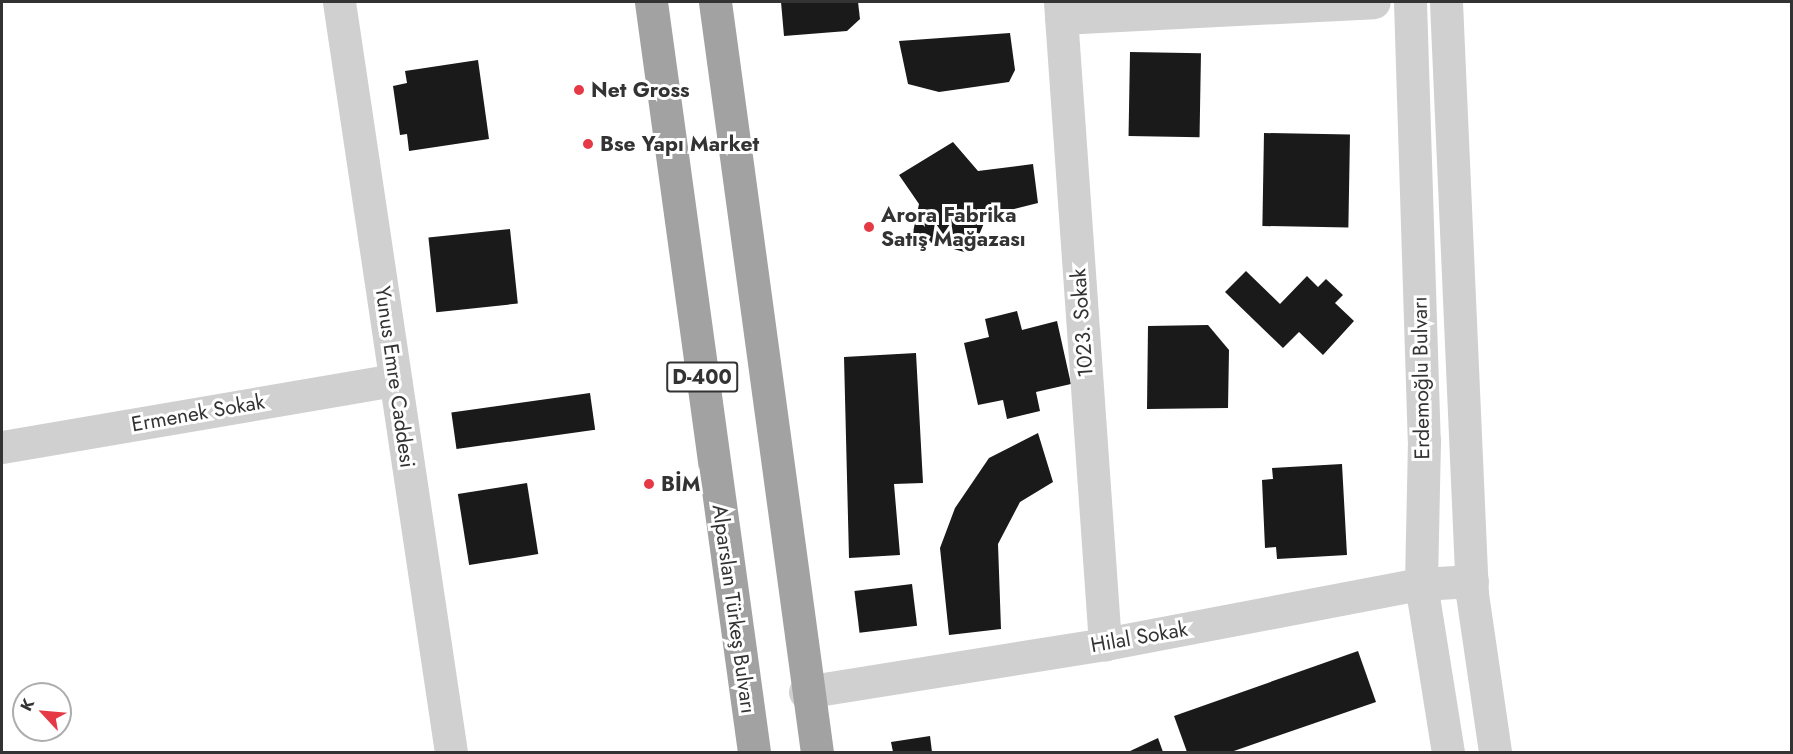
<!DOCTYPE html>
<html>
<head>
<meta charset="utf-8">
<style>
  body { margin:0 }
  #map { position:relative; width:1793px; height:754px; overflow:hidden; background:#fff; font-family:Jost,sans-serif }
  div>[style] { position:absolute }
  .building>* { inset:0; background:#1a1a1a; transform-origin:0 0 }
  .minor>* { height:33px; margin:-16.5px; padding:0 16.5px; transform-origin:16.5px; border-radius:16.5px; background:#d0d0d0 }
  .tertiary>* { height:33px; margin:-16.5px; padding:0 16.5px; transform-origin:16.5px; border-radius:16.5px; background:#d0d0d0 }
  .trunk>* { height:33px; margin:-16.5px; padding:0 16.5px; transform-origin:16.5px; border-radius:16.5px; background:#a2a2a2 }
  .dots>* { width:16px; height:16px; translate:-50% -50%; box-sizing:border-box; border:3px solid #fff; border-radius:50% }
  span { translate:-50% -50%; white-space:nowrap; text-align:center; line-height:1.15; -webkit-text-stroke:6px #fff; paint-order:stroke }
  .shield-label span { padding:2px 4px; background:#fff; border:2px solid; border-radius:4px; -webkit-text-stroke-width:0 }
  .shield-label { font-size:20px; color:#333; font-weight:700 }
  .poi-label { font-size:21px; color:#333; font-weight:700 }
  .left { translate:0 -50%; text-align:left }
  .street-label { font-size:21px; color:#333 }
  .frame { position:absolute; inset:0; border:3px solid #333; pointer-events:none }
  .north { position:absolute; left:12px; top:682px; width:60px; height:60px; box-sizing:border-box; background:#fff; border:2px solid #adadad; border-radius:50%; rotate:296deg; font-size:16px; font-weight:700; line-height:24px; text-align:center; color:#333 }
  .north::after { content:''; display:block; margin:auto; width:21px; height:27px; background:#e63946; clip-path:polygon(50% 0,100% 100%,50% 72%,0 100%) }
</style>
</head>
<body>
<div id="map">
  <div class="building">
    <i style="clip-path:polygon(781px 2px,858px 2px,860px 19px,847px 31px,784px 36px)"></i>
    <i style="clip-path:polygon(1010px 33px,1015px 70px,1009px 82px,939px 92px,908px 84px,899px 41px)"></i>
    <i style="left:1130px;top:52px;width:71px;height:84px;rotate:1deg"></i>
    <i style="clip-path:polygon(478px 60px,489px 139px,409px 151px,407px 134px,400px 135px,393px 86px,407px 83px,405px 71px)"></i>
    <i style="left:1264px;top:133px;width:86px;height:93px;rotate:1deg"></i>
    <i style="clip-path:polygon(953px 142px,978px 171px,1033px 164px,1038px 203px,987px 216px,971px 254px,912px 237px,919px 204px,899px 175px)"></i>
    <i style="left:510px;top:229px;width:75px;height:82px;rotate:84deg"></i>
    <i style="clip-path:polygon(1246px 271px,1280px 304px,1307px 276px,1318px 287px,1326px 279px,1343px 295px,1335px 303px,1354px 321px,1323px 355px,1299px 332px,1283px 348px,1225px 292px)"></i>
    <i style="clip-path:polygon(1017px 311px,1022px 330px,1057px 321px,1071px 384px,1036px 392px,1040px 411px,1007px 419px,1003px 400px,978px 405px,964px 343px,989px 337px,985px 319px)"></i>
    <i style="clip-path:polygon(1208px 325px,1229px 350px,1228px 408px,1147px 409px,1148px 326px)"></i>
    <i style="clip-path:polygon(916px 353px,923px 483px,894px 484px,900px 555px,849px 558px,844px 357px)"></i>
    <i style="left:590px;top:393px;width:37px;height:140px;rotate:82deg"></i>
    <i style="clip-path:polygon(1038px 433px,1053px 482px,1020px 502px,998px 544px,1001px 629px,949px 635px,940px 548px,955px 508px,989px 458px)"></i>
    <i style="clip-path:polygon(1342px 464px,1347px 555px,1277px 559px,1276px 547px,1265px 548px,1262px 480px,1273px 479px,1272px 468px)"></i>
    <i style="left:527px;top:483px;width:72px;height:70px;rotate:81deg"></i>
    <i style="left:912px;top:584px;width:42px;height:58px;rotate:83deg"></i>
    <i style="clip-path:polygon(1358px 651px,1376px 702px,1231px 752px,1187px 752px,1174px 716px)"></i>
    <i style="clip-path:polygon(930px 736px,932px 752px,893px 752px,891px 742px)"></i>
    <i style="clip-path:polygon(1158px 738px,1163px 752px,1128px 752px)"></i>
  </div>
  <div class="minor">
    <i style="left:1060px;top:2px;width:644px;rotate:85.99deg"></i>
    <i style="left:1061px;top:18px;width:313px;rotate:-2.9deg"></i>
    <i style="left:2px;top:447px;width:399px;rotate:-9.7deg"></i>
    <i style="left:805px;top:692px;width:304px;rotate:-9.1deg"></i>
    <i style="left:1105px;top:644px;width:322px;rotate:-10.8deg"></i>
    <i style="left:1421px;top:584px;width:51px;rotate:-3.4deg"></i>
  </div>
  <div class="tertiary">
    <i style="left:339px;top:2px;width:758px;rotate:81.51deg"></i>
    <i style="left:1410px;top:2px;width:438px;rotate:88.2deg"></i>
    <i style="left:1424px;top:440px;width:144px;rotate:91.2deg"></i>
    <i style="left:1421px;top:584px;width:170px;rotate:80.9deg"></i>
    <i style="left:1446px;top:2px;width:593px;rotate:87.49deg"></i>
    <i style="left:1472px;top:594px;width:160px;rotate:81.7deg"></i>
  </div>
  <div class="trunk">
    <i style="left:651px;top:2px;width:757px;rotate:82.18deg"></i>
    <i style="left:715px;top:2px;width:757px;rotate:82.26deg"></i>
  </div>
  <div class="dots">
    <i style="left:579px;top:90px;background:#e63946"></i>
    <i style="left:588px;top:144px;background:#e63946"></i>
    <i style="left:869px;top:227px;background:#e63946"></i>
    <i style="left:649px;top:484px;background:#e63946"></i>
  </div>
  <div class="shield-label">
    <span style="left:702px;top:377px">D-400</span>
  </div>
  <div class="poi-label">
    <span class="left" style="left:591px;top:90px">Net Gross</span>
    <span class="left" style="left:600px;top:144px">Bse Yapı Market</span>
    <span class="left" style="left:881px;top:227px">Arora Fabrika<br>Satış Mağazası</span>
    <span class="left" style="left:661px;top:484px">BİM</span>
  </div>
  <div class="street-label">
    <span style="left:1082px;top:323px;rotate:-94deg">1023. Sokak</span>
    <span style="left:395px;top:377px;rotate:82deg">Yunus Emre Caddesi</span>
    <span style="left:1421px;top:378px;rotate:-91deg">Erdemoğlu Bulvarı</span>
    <span style="left:198px;top:413px;rotate:-10deg">Ermenek Sokak</span>
    <span style="left:734px;top:609px;rotate:82deg">Alparslan Türkeş Bulvarı</span>
    <span style="left:1139px;top:637px;rotate:-10deg">Hilal Sokak</span>
  </div>
  <div class="frame"></div>
  <div class="north">K</div>
</div>
</body>
</html>
